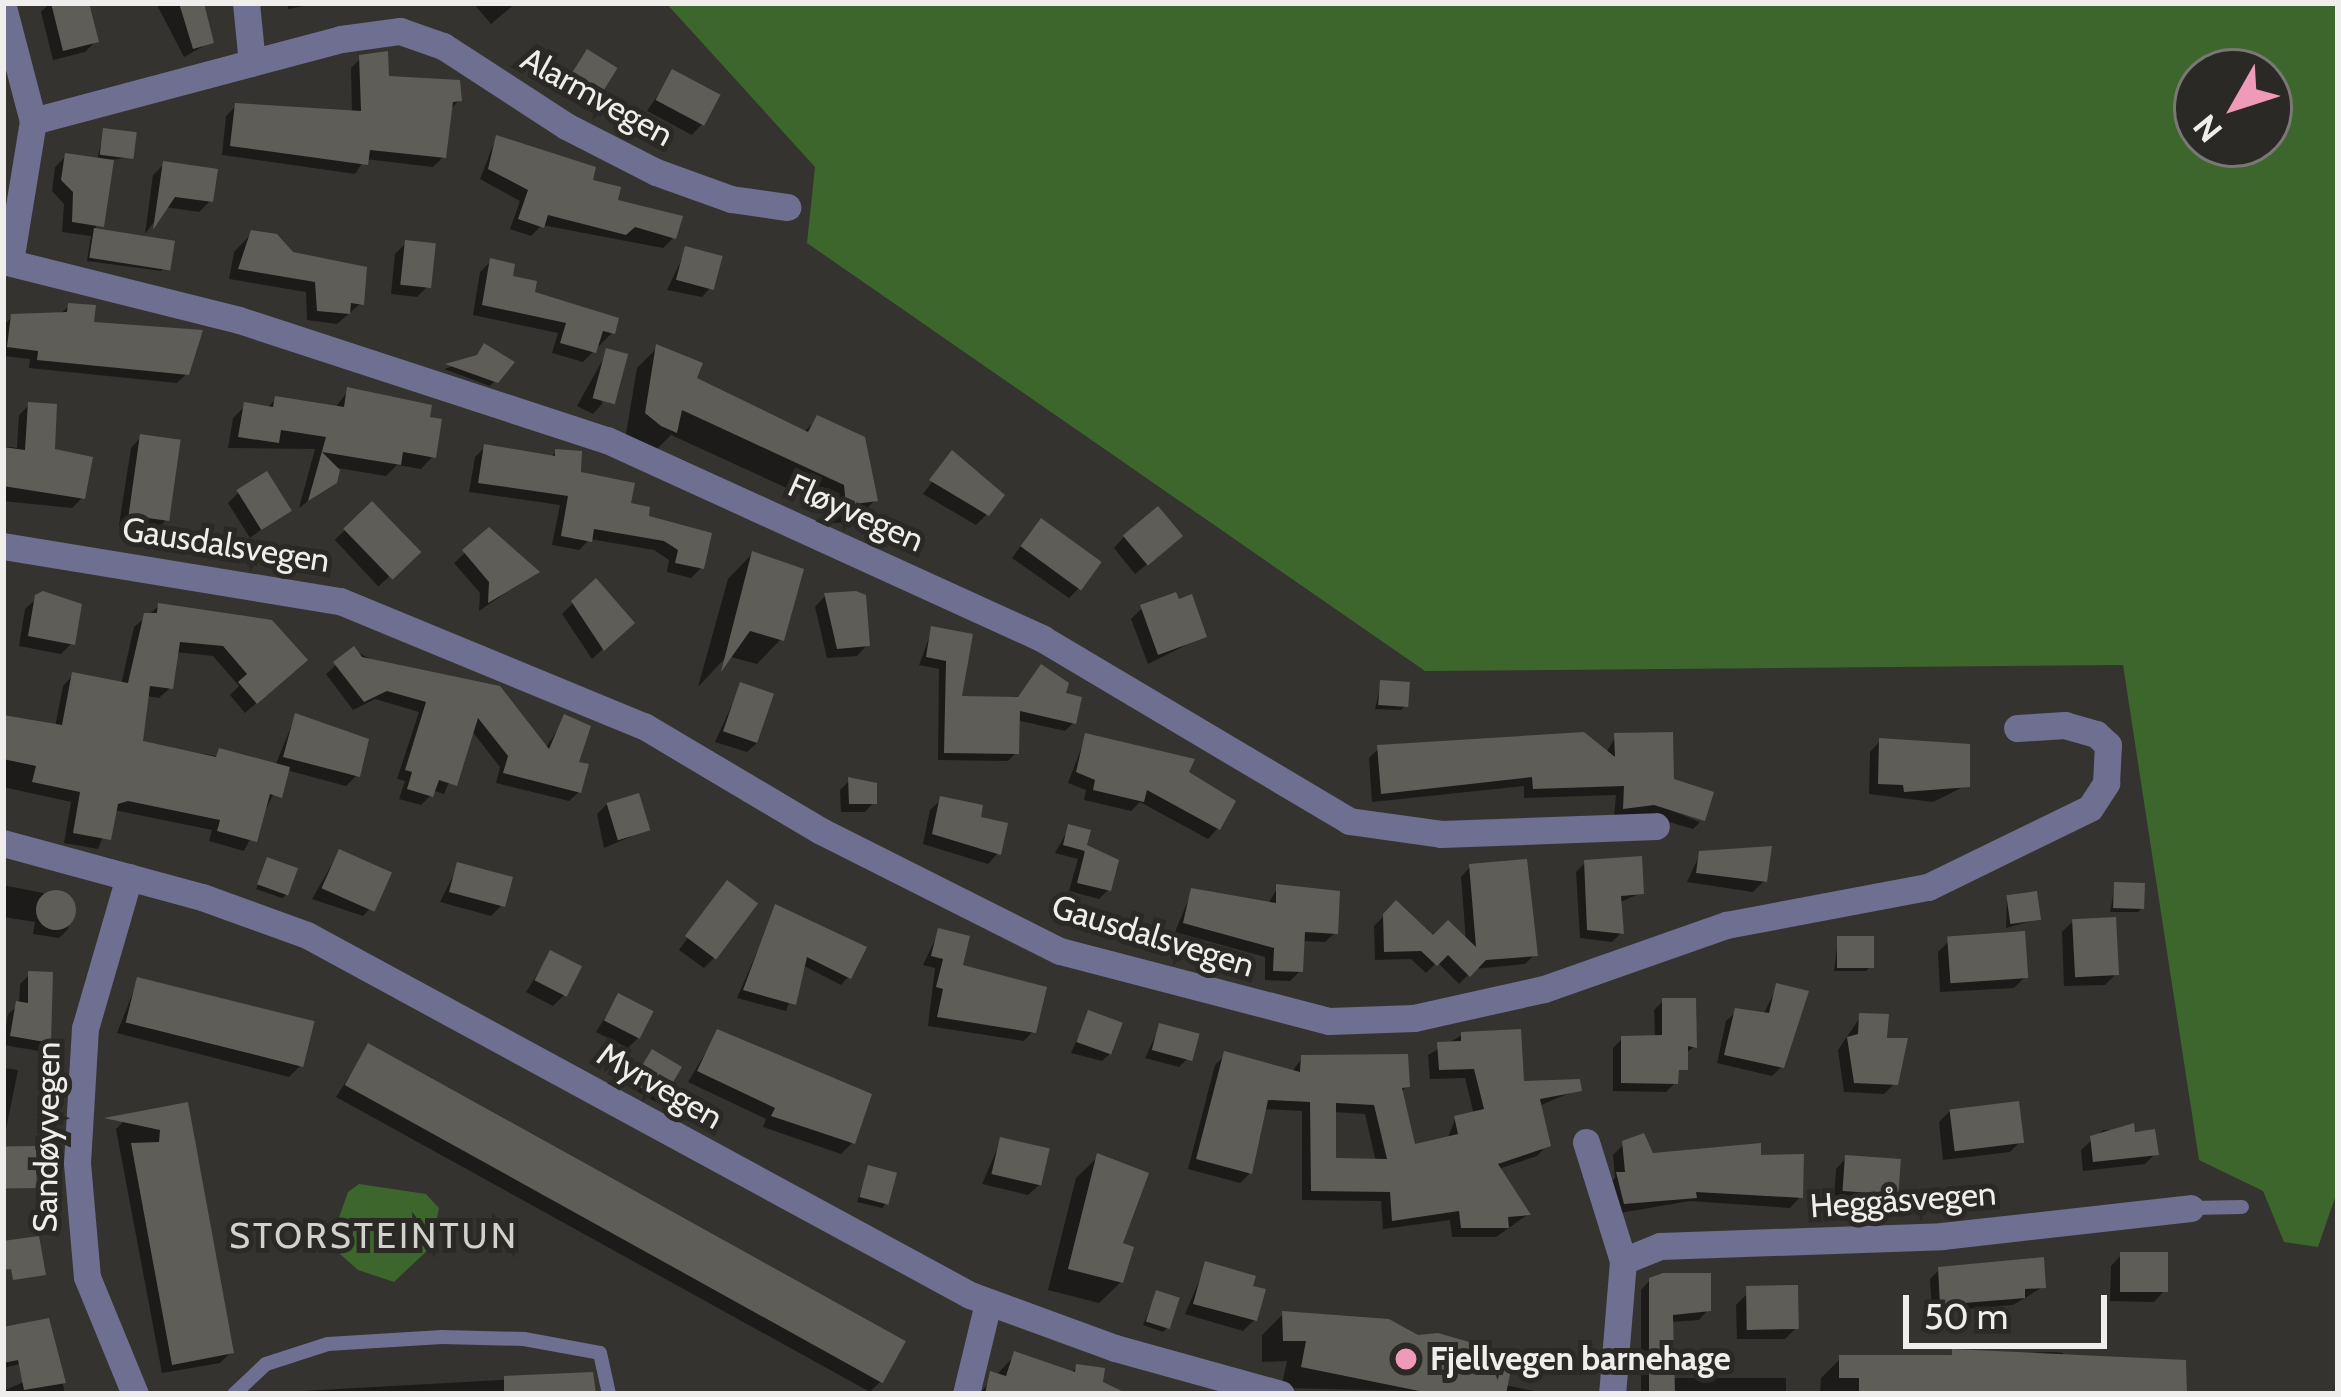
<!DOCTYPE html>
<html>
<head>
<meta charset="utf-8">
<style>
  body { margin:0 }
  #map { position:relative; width:2341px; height:1397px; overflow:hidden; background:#35332f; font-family:Cabin,sans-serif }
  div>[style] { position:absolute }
  .green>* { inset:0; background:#3c662b }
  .shadow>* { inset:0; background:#0007; transform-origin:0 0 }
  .building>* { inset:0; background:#5f5d58; transform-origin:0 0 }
  .round { border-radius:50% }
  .lane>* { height:14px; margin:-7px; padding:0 7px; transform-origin:7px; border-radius:7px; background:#6f6f91 }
  .street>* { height:27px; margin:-13.5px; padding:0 13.5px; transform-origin:13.5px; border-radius:13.5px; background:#6f6f91 }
  .dots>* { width:33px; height:33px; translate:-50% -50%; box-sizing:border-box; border:6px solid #2b2925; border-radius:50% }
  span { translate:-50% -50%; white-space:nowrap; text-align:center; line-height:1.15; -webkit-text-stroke:10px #2b2925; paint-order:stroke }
  .street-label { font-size:33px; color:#f0eeec }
  .poi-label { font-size:33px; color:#f0eeec; font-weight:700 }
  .left { translate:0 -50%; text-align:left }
  .neighbourhood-label { font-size:36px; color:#d3d1cb; letter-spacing:3px }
  .frame { position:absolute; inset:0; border:6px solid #f0eeec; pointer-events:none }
  .north { position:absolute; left:2173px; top:48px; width:120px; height:120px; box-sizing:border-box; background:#2b2925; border:3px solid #7a7875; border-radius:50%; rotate:231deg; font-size:33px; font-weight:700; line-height:48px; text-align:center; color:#f0eeec }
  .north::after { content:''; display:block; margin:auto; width:42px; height:54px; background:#ef9ab8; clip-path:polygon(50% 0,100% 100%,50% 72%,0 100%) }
  .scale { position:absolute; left:1903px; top:1295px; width:204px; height:54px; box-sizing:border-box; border:6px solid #f0eeec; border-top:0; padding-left:15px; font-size:36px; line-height:42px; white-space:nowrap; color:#f0eeec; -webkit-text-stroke:9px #2b2925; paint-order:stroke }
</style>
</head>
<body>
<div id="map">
  <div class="green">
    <i style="clip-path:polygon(evenodd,666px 3px,2338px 3px,2338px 1189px,2318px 1247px,2284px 1242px,2263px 1191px,2199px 1160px,2123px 665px,1425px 671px,807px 243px,815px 167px,666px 3px,2197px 72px,2269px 72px,2269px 144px,2197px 144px,2197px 72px)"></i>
    <i style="clip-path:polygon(359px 1184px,426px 1194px,439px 1208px,431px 1247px,394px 1282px,358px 1270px,340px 1254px,336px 1226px,348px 1192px)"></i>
  </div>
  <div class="shadow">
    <i style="clip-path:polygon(50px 3px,86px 3px,96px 41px,85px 52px,53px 60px,41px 12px)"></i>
    <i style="clip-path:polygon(156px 3px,200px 3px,211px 42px,184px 57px)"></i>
    <i style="clip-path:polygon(288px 3px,320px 3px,288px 9px)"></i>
    <i style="clip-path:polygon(473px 3px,516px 3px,491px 24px)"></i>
    <i style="clip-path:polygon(587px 53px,595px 98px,585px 109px,559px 93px)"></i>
    <i style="clip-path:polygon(361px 58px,386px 79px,459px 100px,449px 111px,443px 157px,433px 167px,365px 159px,355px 174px,222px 155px,226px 116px,236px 106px,352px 113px,351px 68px)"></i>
    <i style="clip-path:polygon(673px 73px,702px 124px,692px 135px,647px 111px)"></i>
    <i style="clip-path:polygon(104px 131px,132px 157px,110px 160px,95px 231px,166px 267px,161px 271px,87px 261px,91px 236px,62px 232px,64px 204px,52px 191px,55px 167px,66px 156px,97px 160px)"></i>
    <i style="clip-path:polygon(496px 138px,590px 182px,673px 238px,663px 248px,542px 225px,531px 236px,510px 229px,520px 201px,480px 179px)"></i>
    <i style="clip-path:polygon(164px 164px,210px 201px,199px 212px,165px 207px,145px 234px,153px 175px)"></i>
    <i style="clip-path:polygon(252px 233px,292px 255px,361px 303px,337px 324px,307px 320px,306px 292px,229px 279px,234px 252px)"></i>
    <i style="clip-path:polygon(406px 243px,428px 286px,417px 297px,391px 294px,395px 254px)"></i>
    <i style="clip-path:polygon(686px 250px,712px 286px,702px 297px,667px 290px)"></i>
    <i style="clip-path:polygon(491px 261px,531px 294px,613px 332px,583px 362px,552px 353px,558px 333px,473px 315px,480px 272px)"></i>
    <i style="clip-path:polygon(69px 306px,91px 324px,187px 373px,177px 383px,29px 368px,30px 359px,3px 356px,3px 326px,12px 317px,59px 315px)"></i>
    <i style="clip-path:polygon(657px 348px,693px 379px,803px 433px,818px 418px,875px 500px,855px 521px,826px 524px,824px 505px,671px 435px,654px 452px,640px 446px,626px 434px,637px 368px)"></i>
    <i style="clip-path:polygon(607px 352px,602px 404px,593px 414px,577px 406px)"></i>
    <i style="clip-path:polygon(476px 359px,495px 381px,490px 386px,444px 369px)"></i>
    <i style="clip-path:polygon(348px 391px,433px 456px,421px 469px,397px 465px,386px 476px,338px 468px,334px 481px,299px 508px,315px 449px,228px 448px,233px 418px,245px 406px,266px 409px,276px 399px,335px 408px)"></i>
    <i style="clip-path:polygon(29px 405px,82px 498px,72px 508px,3px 501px,3px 446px,17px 448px,19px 415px)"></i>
    <i style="clip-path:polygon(141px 437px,166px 520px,155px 531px,119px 525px,131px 448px)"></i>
    <i style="clip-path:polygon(485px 447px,550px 458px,556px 452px,701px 568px,691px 578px,667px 572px,669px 560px,654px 550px,590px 539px,579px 550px,552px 545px,560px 505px,469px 492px,475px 457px)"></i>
    <i style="clip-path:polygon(947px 462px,987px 514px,976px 525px,923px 494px)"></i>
    <i style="clip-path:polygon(238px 493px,288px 510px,250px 538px,228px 503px)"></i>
    <i style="left:372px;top:505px;width:64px;height:51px;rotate:47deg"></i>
    <i style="clip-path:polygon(489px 531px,536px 572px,479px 611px,480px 593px,454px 563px)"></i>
    <i style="clip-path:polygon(1031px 532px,1080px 587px,1069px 598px,1012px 558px)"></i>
    <i style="clip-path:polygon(1124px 537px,1168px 547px,1135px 574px,1114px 548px)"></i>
    <i style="clip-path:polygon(752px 554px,781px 639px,757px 664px,727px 656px,698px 687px,728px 579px)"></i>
    <i style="clip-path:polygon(825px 596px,867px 645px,857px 656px,827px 658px,815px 607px)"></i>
    <i style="clip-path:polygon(36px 599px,72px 643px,61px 654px,19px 646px,25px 609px)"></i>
    <i style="clip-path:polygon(573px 603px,631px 623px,592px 659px,562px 614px)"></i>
    <i style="clip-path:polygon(159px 606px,294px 670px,245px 713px,230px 695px,239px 686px,213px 656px,175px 652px,170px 688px,159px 698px,146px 696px,139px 743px,275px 766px,295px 717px,357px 775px,346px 786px,286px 770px,244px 851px,209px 841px,212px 830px,114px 810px,98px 849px,64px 843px,71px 802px,3px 787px,3px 730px,55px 727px,63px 686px,73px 675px,121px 685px,134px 627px)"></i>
    <i style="clip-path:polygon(1142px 608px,1204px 636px,1148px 664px,1131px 619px)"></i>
    <i style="clip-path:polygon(932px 630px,970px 636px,958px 699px,1063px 695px,1073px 723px,1065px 731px,1016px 720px,1016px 753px,1008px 761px,938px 760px,939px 669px,919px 665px)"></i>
    <i style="clip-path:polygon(353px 650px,545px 749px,565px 718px,579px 792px,569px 801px,496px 783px,500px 767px,471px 730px,444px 794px,435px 791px,421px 805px,399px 799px,405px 781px,397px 779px,419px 712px,375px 699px,353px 710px,326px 674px)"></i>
    <i style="clip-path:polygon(1381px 683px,1405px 706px,1401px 710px,1375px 709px)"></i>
    <i style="clip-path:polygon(741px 685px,758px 742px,747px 752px,715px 742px)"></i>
    <i style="clip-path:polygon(1583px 735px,1606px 753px,1616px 736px,1670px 735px,1671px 782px,1710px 794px,1703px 819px,1640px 798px,1700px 822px,1693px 829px,1642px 814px,1614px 817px,1616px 795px,1524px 798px,1524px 786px,1372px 802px,1369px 758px,1379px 748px)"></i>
    <i style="clip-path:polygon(1086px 736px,1185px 773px,1218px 828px,1208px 839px,1140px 802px,1131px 811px,1084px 800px,1086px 790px,1068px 783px)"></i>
    <i style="clip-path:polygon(1880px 741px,1967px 785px,1933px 802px,1869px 794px,1870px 752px)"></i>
    <i style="clip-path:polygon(849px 781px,874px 802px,865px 812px,841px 812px,840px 790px)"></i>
    <i style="clip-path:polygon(941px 800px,977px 820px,998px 853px,988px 864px,923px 844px,930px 810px)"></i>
    <i style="clip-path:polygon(607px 804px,646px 830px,604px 848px,597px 814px)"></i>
    <i style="clip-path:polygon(1069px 828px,1108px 890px,1099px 899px,1069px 891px,1078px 859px,1055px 853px)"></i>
    <i style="clip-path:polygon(339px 852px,373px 905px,363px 916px,312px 899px)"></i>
    <i style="clip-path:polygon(1700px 854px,1764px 881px,1753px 892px,1687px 882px)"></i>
    <i style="clip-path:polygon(268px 861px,287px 894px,282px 898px,256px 889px)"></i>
    <i style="clip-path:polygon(1585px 863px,1641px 893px,1618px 903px,1621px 933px,1612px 942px,1580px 938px,1576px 872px)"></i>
    <i style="clip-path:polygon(458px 866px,502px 905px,491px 916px,440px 902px)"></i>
    <i style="clip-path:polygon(1470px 867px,1535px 954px,1525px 964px,1474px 969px,1459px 984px,1437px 962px,1426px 973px,1411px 959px,1375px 960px,1374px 926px,1396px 904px,1433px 940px,1466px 941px,1461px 877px)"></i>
    <i style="clip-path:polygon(727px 884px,714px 958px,704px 968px,679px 950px)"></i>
    <i style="clip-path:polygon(3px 885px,73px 899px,68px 929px,59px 938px,33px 934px,35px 922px,3px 917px)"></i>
    <i style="clip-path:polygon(2115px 885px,2142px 908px,2138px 912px,2110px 912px)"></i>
    <i style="clip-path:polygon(1278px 887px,1335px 933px,1325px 942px,1302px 941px,1300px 971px,1290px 981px,1265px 980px,1265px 957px,1175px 932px,1192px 891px,1268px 904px)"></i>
    <i style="clip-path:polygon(2007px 899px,2038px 919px,2006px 928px)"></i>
    <i style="clip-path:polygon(776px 908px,848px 977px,841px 985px,802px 965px,786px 1011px,737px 998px)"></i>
    <i style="clip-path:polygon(2073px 921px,2116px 974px,2105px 985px,2064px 986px,2062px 932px)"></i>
    <i style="clip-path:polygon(939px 931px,960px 967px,1033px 1031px,1024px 1041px,928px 1026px,935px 968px,923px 965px)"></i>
    <i style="clip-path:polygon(1838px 939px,1871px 966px,1866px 971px,1834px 971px)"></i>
    <i style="clip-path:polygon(1949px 941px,2025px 977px,2014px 988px,1940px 992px,1938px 952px)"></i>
    <i style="clip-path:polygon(550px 954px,564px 995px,553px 1006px,526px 992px)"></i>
    <i style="clip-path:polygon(30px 974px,48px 1042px,39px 1051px,3px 1045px,8px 1014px,19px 1005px,20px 984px)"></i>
    <i style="clip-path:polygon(138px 980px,300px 1066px,289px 1077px,117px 1033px)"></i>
    <i style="clip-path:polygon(1777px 987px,1781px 1067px,1772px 1076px,1717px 1063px,1726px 1021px,1736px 1012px,1763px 1015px)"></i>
    <i style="clip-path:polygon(618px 997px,639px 1037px,628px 1048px,596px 1032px)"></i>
    <i style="clip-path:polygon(1663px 1001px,1694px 1047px,1683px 1055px,1676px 1082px,1666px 1092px,1613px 1091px,1613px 1048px,1622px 1039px,1655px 1038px,1654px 1010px)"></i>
    <i style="clip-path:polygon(1089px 1013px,1113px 1051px,1102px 1061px,1071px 1053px)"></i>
    <i style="clip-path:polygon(1861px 1016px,1895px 1083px,1884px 1094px,1844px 1092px,1838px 1050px)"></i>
    <i style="clip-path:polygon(1160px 1026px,1188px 1058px,1179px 1067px,1145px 1058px)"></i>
    <i style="clip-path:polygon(718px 1032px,852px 1143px,841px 1154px,763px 1127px,766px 1119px,688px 1082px)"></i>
    <i style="clip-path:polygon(evenodd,1462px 1035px,1521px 1084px,1579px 1089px,1539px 1106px,1547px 1145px,1537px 1156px,1498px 1169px,1527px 1215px,1496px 1237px,1452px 1237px,1450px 1220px,1383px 1229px,1381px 1201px,1302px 1200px,1302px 1111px,1263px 1109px,1250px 1173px,1240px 1183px,1188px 1169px,1215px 1065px,1225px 1055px,1291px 1073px,1302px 1058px,1407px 1086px,1400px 1093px,1413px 1147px,1447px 1140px,1455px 1119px,1474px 1115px,1465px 1078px,1430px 1079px,1428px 1055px,1462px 1035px,1333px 1112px,1365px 1114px,1376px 1162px,1333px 1161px,1333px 1112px)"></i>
    <i style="clip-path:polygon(368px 1047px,881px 1381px,870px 1392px,336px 1097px)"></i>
    <i style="clip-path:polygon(648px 1058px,661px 1098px,656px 1102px,631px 1088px)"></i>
    <i style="clip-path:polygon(3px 1068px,18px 1070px,3px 1144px)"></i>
    <i style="clip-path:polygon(185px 1106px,231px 1352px,220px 1363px,162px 1373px,116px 1129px,127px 1118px)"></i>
    <i style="clip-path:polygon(1950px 1111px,2020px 1142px,2010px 1152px,1943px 1160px,1939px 1122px)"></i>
    <i style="clip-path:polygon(2103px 1130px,2153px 1132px,2155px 1154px,2145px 1164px,2083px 1171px,2081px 1150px)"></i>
    <i style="clip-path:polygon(1001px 1140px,1039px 1185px,1028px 1195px,982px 1184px)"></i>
    <i style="clip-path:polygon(1624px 1144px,1651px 1156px,1758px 1158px,1800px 1197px,1790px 1208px,1690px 1201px,1614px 1214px,1607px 1186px,1615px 1178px,1613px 1155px)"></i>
    <i style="clip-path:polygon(1098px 1157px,1121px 1282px,1099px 1303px,1048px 1290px,1076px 1178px)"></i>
    <i style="clip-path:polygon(1846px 1158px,1895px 1193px,1885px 1204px,1834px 1201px,1836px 1169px)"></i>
    <i style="clip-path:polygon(869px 1168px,886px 1203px,882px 1208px,857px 1202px)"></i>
    <i style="clip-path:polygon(2121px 1255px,2164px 1291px,2154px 1302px,2110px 1301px,2111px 1266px)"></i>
    <i style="clip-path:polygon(1206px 1265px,1254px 1320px,1243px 1331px,1185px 1314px)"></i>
    <i style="clip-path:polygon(1939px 1270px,2043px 1287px,2013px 1305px,1932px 1312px,1930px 1279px)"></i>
    <i style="clip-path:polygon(1650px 1280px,1708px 1310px,1699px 1320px,1671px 1322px,1671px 1378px,1786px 1378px,1786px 1394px,1641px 1394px,1641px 1290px)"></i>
    <i style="clip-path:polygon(1156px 1294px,1168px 1327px,1163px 1332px,1143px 1325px)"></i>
    <i style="clip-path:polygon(1747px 1294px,1796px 1328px,1785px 1339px,1737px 1339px,1736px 1305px)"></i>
    <i style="clip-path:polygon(1283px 1314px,1505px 1385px,1548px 1394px,1281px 1388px,1287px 1361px,1262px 1362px,1262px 1335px)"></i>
    <i style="clip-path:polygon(3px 1330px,41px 1359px,3px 1368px)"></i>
    <i style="clip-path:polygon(2053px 1352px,2063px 1353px,2063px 1363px,2184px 1394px,1820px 1394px,1821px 1378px,1841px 1358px)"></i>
    <i style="clip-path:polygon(1015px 1355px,1070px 1374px,1077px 1367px,1098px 1394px,979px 1394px)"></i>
    <i style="clip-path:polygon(59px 1367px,65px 1394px,3px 1394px,3px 1391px)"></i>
    <i style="clip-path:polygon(590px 1375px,592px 1394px,264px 1394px,266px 1393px)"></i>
  </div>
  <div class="building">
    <i style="clip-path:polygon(51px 3px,89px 3px,99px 42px,63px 51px)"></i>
    <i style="clip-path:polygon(179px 3px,204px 3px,214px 43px,193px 49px)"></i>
    <i style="left:587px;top:49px;width:36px;height:38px;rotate:32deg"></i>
    <i style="clip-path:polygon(388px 51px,389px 76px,460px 80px,462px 101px,453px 102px,446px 158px,370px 150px,368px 165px,230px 146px,235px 103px,361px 111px,359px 55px)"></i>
    <i style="left:672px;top:69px;width:55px;height:35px;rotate:28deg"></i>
    <i style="left:103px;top:128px;width:34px;height:27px;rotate:7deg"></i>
    <i style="clip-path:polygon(496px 135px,596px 167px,593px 180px,621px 187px,618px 200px,683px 216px,676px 239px,635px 227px,626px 235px,548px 215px,544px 228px,518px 219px,528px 190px,488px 169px)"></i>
    <i style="clip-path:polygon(65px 153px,114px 160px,104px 227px,72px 222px,73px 192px,61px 180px)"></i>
    <i style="clip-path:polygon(163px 161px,218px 169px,213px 202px,175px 197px,153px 230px)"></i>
    <i style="left:94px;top:228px;width:82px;height:30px;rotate:9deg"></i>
    <i style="clip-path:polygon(251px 230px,277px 234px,293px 252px,367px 267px,364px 305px,351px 303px,350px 314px,317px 311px,315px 282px,238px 269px)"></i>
    <i style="left:405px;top:240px;width:31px;height:45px;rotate:6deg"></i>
    <i style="left:685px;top:246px;width:39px;height:35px;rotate:15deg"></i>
    <i style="clip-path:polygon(490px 258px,515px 264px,513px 276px,537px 281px,535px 292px,619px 318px,615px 334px,603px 331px,596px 353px,560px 343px,566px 323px,482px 305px)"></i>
    <i style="clip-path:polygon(68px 303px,96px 305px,94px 322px,203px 330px,189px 375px,37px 360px,38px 351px,7px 347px,11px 314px,67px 312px)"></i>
    <i style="clip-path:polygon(484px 343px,515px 362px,498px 383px,445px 364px,477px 355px)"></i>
    <i style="clip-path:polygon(656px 344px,703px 363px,697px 378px,808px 432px,817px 415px,865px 437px,878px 501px,846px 505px,844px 485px,682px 410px,677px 433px,661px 426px,645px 413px)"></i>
    <i style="left:606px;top:348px;width:23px;height:52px;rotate:15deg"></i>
    <i style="clip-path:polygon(347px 387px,432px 405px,430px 417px,442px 419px,436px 458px,403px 452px,401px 465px,322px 452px,340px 470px,337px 483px,308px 501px,326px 437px,281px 430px,279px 443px,238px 437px,244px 402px,273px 407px,275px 396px,344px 407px)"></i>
    <i style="clip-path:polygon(28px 402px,57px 404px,55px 449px,93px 457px,85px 499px,3px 486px,3px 447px,25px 450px)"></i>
    <i style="left:140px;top:434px;width:41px;height:82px;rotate:8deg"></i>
    <i style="clip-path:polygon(484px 444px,555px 456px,555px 449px,582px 451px,581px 472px,635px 483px,631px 503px,650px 507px,649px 516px,712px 533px,704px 569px,675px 563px,678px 550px,664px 541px,594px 529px,592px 542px,561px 536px,568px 496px,478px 483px)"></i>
    <i style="clip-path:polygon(952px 450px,1005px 495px,989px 516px,929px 480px)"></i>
    <i style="left:267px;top:471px;width:47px;height:36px;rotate:58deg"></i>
    <i style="left:372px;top:501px;width:71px;height:40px;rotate:46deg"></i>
    <i style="left:1158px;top:506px;width:39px;height:46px;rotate:50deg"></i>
    <i style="left:1041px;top:518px;width:75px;height:35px;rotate:36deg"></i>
    <i style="clip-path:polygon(489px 527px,540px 572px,488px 603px,489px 582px,462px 550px)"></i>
    <i style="clip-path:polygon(752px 551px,804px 569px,784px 641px,750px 631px,721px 672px)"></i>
    <i style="clip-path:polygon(596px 578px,635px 623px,604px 651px,571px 601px)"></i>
    <i style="clip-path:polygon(43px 591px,82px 604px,75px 645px,28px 636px,35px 595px)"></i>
    <i style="clip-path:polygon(856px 591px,866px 595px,870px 646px,837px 649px,824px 593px)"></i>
    <i style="clip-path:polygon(1176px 592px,1179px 599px,1192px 594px,1207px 637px,1158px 655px,1140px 605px)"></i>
    <i style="clip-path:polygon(158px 603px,272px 620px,308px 660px,257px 704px,238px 682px,247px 674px,223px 646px,180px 642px,173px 689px,150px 686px,143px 741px,216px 757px,219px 748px,290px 767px,282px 798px,270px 794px,257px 842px,217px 831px,220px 820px,128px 801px,118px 804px,111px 840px,73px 833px,80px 792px,32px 782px,36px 766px,3px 759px,3px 715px,62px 725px,72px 672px,128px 683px,144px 613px,157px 613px)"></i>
    <i style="clip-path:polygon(931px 626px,973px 634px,962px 696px,1018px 697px,1041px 664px,1069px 683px,1066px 693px,1082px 697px,1076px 724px,1020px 711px,1019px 754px,944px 753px,946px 661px,926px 657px)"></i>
    <i style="clip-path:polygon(354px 646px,362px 657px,500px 686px,549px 749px,564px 714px,591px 726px,579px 762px,589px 764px,581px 793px,503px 773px,508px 756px,478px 718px,457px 786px,439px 780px,433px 797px,407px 789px,412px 772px,405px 770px,426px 702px,387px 691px,364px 702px,333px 662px)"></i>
    <i style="left:1380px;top:680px;width:30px;height:25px;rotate:4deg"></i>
    <i style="left:740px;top:682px;width:36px;height:52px;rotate:19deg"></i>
    <i style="clip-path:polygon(295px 713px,369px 739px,360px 777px,283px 757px)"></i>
    <i style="clip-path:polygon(1584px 732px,1615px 757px,1614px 733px,1673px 732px,1674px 779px,1714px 792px,1705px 821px,1654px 805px,1623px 809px,1624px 786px,1533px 789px,1532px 777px,1381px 794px,1377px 745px)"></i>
    <i style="clip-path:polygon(1085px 733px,1195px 759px,1189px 772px,1236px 801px,1220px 830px,1147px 790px,1144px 802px,1093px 790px,1095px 780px,1076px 772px)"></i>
    <i style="clip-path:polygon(1879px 738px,1970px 744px,1970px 787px,1904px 792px,1903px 785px,1878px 784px)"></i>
    <i style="clip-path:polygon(848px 777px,877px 783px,877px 804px,849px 804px)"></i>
    <i style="left:639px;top:793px;width:39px;height:34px;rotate:73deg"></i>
    <i style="clip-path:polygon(940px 796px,983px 805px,981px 817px,1008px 823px,1001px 855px,932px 834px)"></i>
    <i style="clip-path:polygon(1068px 824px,1091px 830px,1087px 845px,1119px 860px,1111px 891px,1077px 883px,1085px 851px,1063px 845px)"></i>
    <i style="clip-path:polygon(1772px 846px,1767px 882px,1696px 873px,1699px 851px)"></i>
    <i style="left:339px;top:849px;width:58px;height:43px;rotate:24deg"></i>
    <i style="clip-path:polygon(1642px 856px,1644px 894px,1621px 896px,1624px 934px,1587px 930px,1584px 860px)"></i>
    <i style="left:267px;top:857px;width:33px;height:29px;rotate:20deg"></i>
    <i style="clip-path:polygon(1527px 859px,1538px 956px,1486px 960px,1470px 977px,1448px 955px,1437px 966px,1421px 951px,1384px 952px,1383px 914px,1396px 900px,1433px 935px,1448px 920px,1476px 947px,1469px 864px)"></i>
    <i style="left:457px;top:862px;width:58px;height:31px;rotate:15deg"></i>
    <i style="left:727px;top:880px;width:39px;height:70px;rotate:37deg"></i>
    <i style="left:2114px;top:882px;width:31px;height:26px;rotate:2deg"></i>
    <i style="clip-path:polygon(1276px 884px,1340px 891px,1338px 934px,1305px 932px,1303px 972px,1273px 971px,1274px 948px,1183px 923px,1191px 888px,1276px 903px)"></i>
    <i class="round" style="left:36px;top:890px;width:40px;height:40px"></i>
    <i style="left:2037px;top:891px;width:29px;height:31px;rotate:82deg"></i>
    <i style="clip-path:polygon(775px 904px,867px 947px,851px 979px,807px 957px,796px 1005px,743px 990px)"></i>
    <i style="left:2116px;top:917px;width:58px;height:44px;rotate:87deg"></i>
    <i style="clip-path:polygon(938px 928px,970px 936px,963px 965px,1047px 987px,1036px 1033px,937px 1017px,943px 989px,936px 987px,943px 959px,931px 956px)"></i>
    <i style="left:2025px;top:931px;width:47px;height:78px;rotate:86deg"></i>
    <i style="left:1837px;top:936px;width:37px;height:32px"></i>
    <i style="left:550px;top:950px;width:36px;height:34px;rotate:27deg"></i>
    <i style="clip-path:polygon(28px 971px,53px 972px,51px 1043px,10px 1036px,16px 1001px,28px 1003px)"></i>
    <i style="left:137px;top:977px;width:183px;height:47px;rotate:14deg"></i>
    <i style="clip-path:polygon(1776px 983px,1809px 991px,1784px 1068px,1724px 1055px,1735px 1008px,1769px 1013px)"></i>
    <i style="left:618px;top:993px;width:40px;height:31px;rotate:27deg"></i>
    <i style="clip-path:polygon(1662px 998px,1696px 998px,1697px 1048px,1688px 1046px,1688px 1070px,1679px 1070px,1678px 1084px,1621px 1083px,1621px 1036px,1662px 1035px)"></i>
    <i style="left:1088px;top:1010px;width:37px;height:34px;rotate:20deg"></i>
    <i style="clip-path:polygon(1859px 1013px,1889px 1014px,1887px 1038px,1908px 1038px,1898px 1085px,1854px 1083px,1847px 1037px,1858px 1034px)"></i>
    <i style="left:1159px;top:1023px;width:42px;height:28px;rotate:15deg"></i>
    <i style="clip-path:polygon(717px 1029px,872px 1094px,855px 1144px,771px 1116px,775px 1108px,697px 1071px)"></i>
    <i style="clip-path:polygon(evenodd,1521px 1029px,1524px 1081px,1580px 1079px,1582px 1091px,1540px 1099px,1551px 1146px,1498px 1164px,1531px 1215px,1508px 1217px,1509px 1228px,1461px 1228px,1459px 1211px,1392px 1221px,1390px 1192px,1311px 1191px,1310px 1102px,1268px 1100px,1252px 1174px,1196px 1159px,1224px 1051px,1300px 1072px,1301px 1055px,1408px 1054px,1410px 1087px,1402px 1088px,1415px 1144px,1458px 1134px,1454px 1116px,1484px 1109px,1474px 1069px,1439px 1070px,1437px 1042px,1461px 1041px,1461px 1032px,1521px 1029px,1336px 1103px,1374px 1105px,1387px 1159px,1336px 1158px,1336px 1103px)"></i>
    <i style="left:368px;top:1043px;width:615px;height:48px;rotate:29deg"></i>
    <i style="left:652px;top:1049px;width:35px;height:39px;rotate:31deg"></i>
    <i style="left:2019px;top:1101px;width:42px;height:70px;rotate:83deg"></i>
    <i style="clip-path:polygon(188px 1102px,234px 1353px,172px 1365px,131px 1143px,159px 1142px,160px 1130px,104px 1118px)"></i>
    <i style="clip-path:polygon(2134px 1123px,2135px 1132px,2155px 1129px,2159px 1155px,2093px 1162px,2090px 1136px)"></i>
    <i style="clip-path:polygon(1644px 1133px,1653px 1153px,1761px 1143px,1761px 1155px,1804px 1154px,1803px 1198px,1696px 1192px,1697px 1198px,1624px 1204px,1616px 1172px,1625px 1172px,1622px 1141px)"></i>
    <i style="left:1000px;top:1137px;width:51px;height:38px;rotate:13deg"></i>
    <i style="left:36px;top:1146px;width:42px;height:33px;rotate:89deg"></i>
    <i style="clip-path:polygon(1097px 1153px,1149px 1173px,1123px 1243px,1134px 1247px,1123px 1283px,1068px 1269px)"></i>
    <i style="left:1845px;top:1155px;width:56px;height:36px;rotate:4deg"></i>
    <i style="left:868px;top:1165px;width:30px;height:33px;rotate:15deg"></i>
    <i style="clip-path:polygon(39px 1236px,46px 1275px,13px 1280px,11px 1269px,3px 1270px,3px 1241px)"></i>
    <i style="left:2120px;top:1252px;width:48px;height:40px"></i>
    <i style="clip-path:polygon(2044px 1257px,2046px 1288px,2025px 1289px,2025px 1298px,1940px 1305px,1938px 1267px)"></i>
    <i style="clip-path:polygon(1205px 1261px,1256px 1276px,1253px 1286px,1266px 1289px,1257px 1321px,1193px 1304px)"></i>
    <i style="clip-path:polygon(1663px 1273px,1711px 1273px,1711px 1311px,1673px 1315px,1675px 1394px,1649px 1394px,1649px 1278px)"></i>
    <i style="left:1798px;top:1285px;width:44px;height:52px;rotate:89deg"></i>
    <i style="left:1156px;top:1290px;width:25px;height:33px;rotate:18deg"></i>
    <i style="clip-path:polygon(1282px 1311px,1389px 1319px,1418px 1335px,1438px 1333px,1514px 1355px,1506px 1394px,1434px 1394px,1301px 1367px,1306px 1341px,1283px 1341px)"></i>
    <i style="clip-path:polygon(49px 1318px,66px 1383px,24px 1390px,18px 1360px,3px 1363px,3px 1327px)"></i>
    <i style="clip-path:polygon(1952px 1349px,2186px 1360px,2187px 1394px,1859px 1394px,1859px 1378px,1839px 1378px,1839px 1355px,1952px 1355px)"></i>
    <i style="clip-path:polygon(1014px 1351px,1075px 1372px,1076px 1364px,1105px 1368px,1103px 1382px,1128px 1394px,985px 1394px,990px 1371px,1006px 1376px)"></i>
    <i style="clip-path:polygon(593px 1372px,596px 1394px,504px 1394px,504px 1376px)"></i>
  </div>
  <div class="lane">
    <i style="left:2190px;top:1208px;width:52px;rotate:-1.1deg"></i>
    <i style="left:234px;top:1394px;width:44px;rotate:-43.2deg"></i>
    <i style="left:266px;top:1364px;width:65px;rotate:-17.9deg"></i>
    <i style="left:328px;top:1344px;width:114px;rotate:-3.5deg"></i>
    <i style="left:442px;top:1337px;width:82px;rotate:1.4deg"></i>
    <i style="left:524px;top:1339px;width:77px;rotate:10.4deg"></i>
    <i style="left:600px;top:1353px;width:42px;rotate:77.6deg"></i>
  </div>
  <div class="street">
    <i style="left:246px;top:3px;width:60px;rotate:84.3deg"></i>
    <i style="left:3px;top:7px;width:118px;rotate:75.3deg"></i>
    <i style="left:33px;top:121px;width:143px;rotate:99.3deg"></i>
    <i style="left:33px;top:121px;width:319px;rotate:-14.9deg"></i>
    <i style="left:341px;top:39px;width:60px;rotate:-7.7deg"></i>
    <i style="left:400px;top:31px;width:46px;rotate:19.2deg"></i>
    <i style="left:443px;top:46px;width:147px;rotate:33deg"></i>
    <i style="left:566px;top:126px;width:101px;rotate:27.1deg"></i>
    <i style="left:656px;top:172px;width:80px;rotate:19.8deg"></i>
    <i style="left:731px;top:199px;width:57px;rotate:8.1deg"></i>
    <i style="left:3px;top:261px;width:243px;rotate:14deg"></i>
    <i style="left:239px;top:320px;width:387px;rotate:18.1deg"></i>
    <i style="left:607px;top:440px;width:479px;rotate:24.5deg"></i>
    <i style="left:1043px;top:639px;width:356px;rotate:30.7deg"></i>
    <i style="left:1349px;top:821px;width:93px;rotate:8deg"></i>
    <i style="left:1441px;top:834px;width:215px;rotate:-2.1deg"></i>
    <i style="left:3px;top:546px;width:341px;rotate:9.3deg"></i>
    <i style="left:340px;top:601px;width:329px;rotate:22.4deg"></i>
    <i style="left:644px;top:726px;width:206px;rotate:30.7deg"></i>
    <i style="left:821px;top:831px;width:267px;rotate:26.7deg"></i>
    <i style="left:1060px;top:951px;width:278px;rotate:14.6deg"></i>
    <i style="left:1329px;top:1021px;width:85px;rotate:-2deg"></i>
    <i style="left:1414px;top:1018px;width:133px;rotate:-12.6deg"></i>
    <i style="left:1544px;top:989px;width:193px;rotate:-19.4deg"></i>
    <i style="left:1726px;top:925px;width:206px;rotate:-10.7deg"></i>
    <i style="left:1928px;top:887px;width:180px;rotate:-26deg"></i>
    <i style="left:2090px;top:808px;width:30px;rotate:-57deg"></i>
    <i style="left:2106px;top:783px;width:38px;rotate:-87deg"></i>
    <i style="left:2108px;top:745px;width:16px;rotate:-137deg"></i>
    <i style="left:2096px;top:734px;width:32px;rotate:-164deg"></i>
    <i style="left:2065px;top:725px;width:48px;rotate:176.4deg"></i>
    <i style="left:3px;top:843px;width:206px;rotate:15.2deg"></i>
    <i style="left:202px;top:897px;width:112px;rotate:19.9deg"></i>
    <i style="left:307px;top:935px;width:754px;rotate:28.5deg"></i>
    <i style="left:970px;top:1295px;width:154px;rotate:20.1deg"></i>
    <i style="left:1115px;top:1348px;width:172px;rotate:15.5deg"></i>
    <i style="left:129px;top:877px;width:157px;rotate:106.2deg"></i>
    <i style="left:85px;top:1028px;width:135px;rotate:93.4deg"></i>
    <i style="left:77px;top:1163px;width:114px;rotate:85deg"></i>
    <i style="left:87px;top:1277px;width:126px;rotate:67.7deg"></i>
    <i style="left:1586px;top:1142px;width:125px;rotate:72.7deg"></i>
    <i style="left:1623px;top:1261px;width:133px;rotate:94.7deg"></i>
    <i style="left:1623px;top:1261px;width:40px;rotate:-22deg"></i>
    <i style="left:1660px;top:1246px;width:282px;rotate:-2deg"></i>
    <i style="left:1942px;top:1236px;width:250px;rotate:-6.4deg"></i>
    <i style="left:966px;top:1394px;width:94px;rotate:-76.4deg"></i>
  </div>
  <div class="dots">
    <i style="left:1406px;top:1359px;background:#ef9ab8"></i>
  </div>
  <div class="street-label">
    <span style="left:597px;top:97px;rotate:29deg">Alarmvegen</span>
    <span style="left:856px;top:513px;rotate:24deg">Fløyvegen</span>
    <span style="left:226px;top:545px;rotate:9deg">Gausdalsvegen</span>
    <span style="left:1153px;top:936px;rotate:17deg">Gausdalsvegen</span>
    <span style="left:660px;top:1086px;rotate:30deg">Myrvegen</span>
    <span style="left:47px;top:1137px;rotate:-89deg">Sandøyvegen</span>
    <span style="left:1903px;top:1200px;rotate:-4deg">Heggåsvegen</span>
  </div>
  <div class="poi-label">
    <span class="left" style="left:1430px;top:1359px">Fjellvegen barnehage</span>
  </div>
  <div class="neighbourhood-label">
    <span style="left:374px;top:1236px">STORSTEINTUN</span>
  </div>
  <div class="frame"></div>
  <div class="north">N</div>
  <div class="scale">50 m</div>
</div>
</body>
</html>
